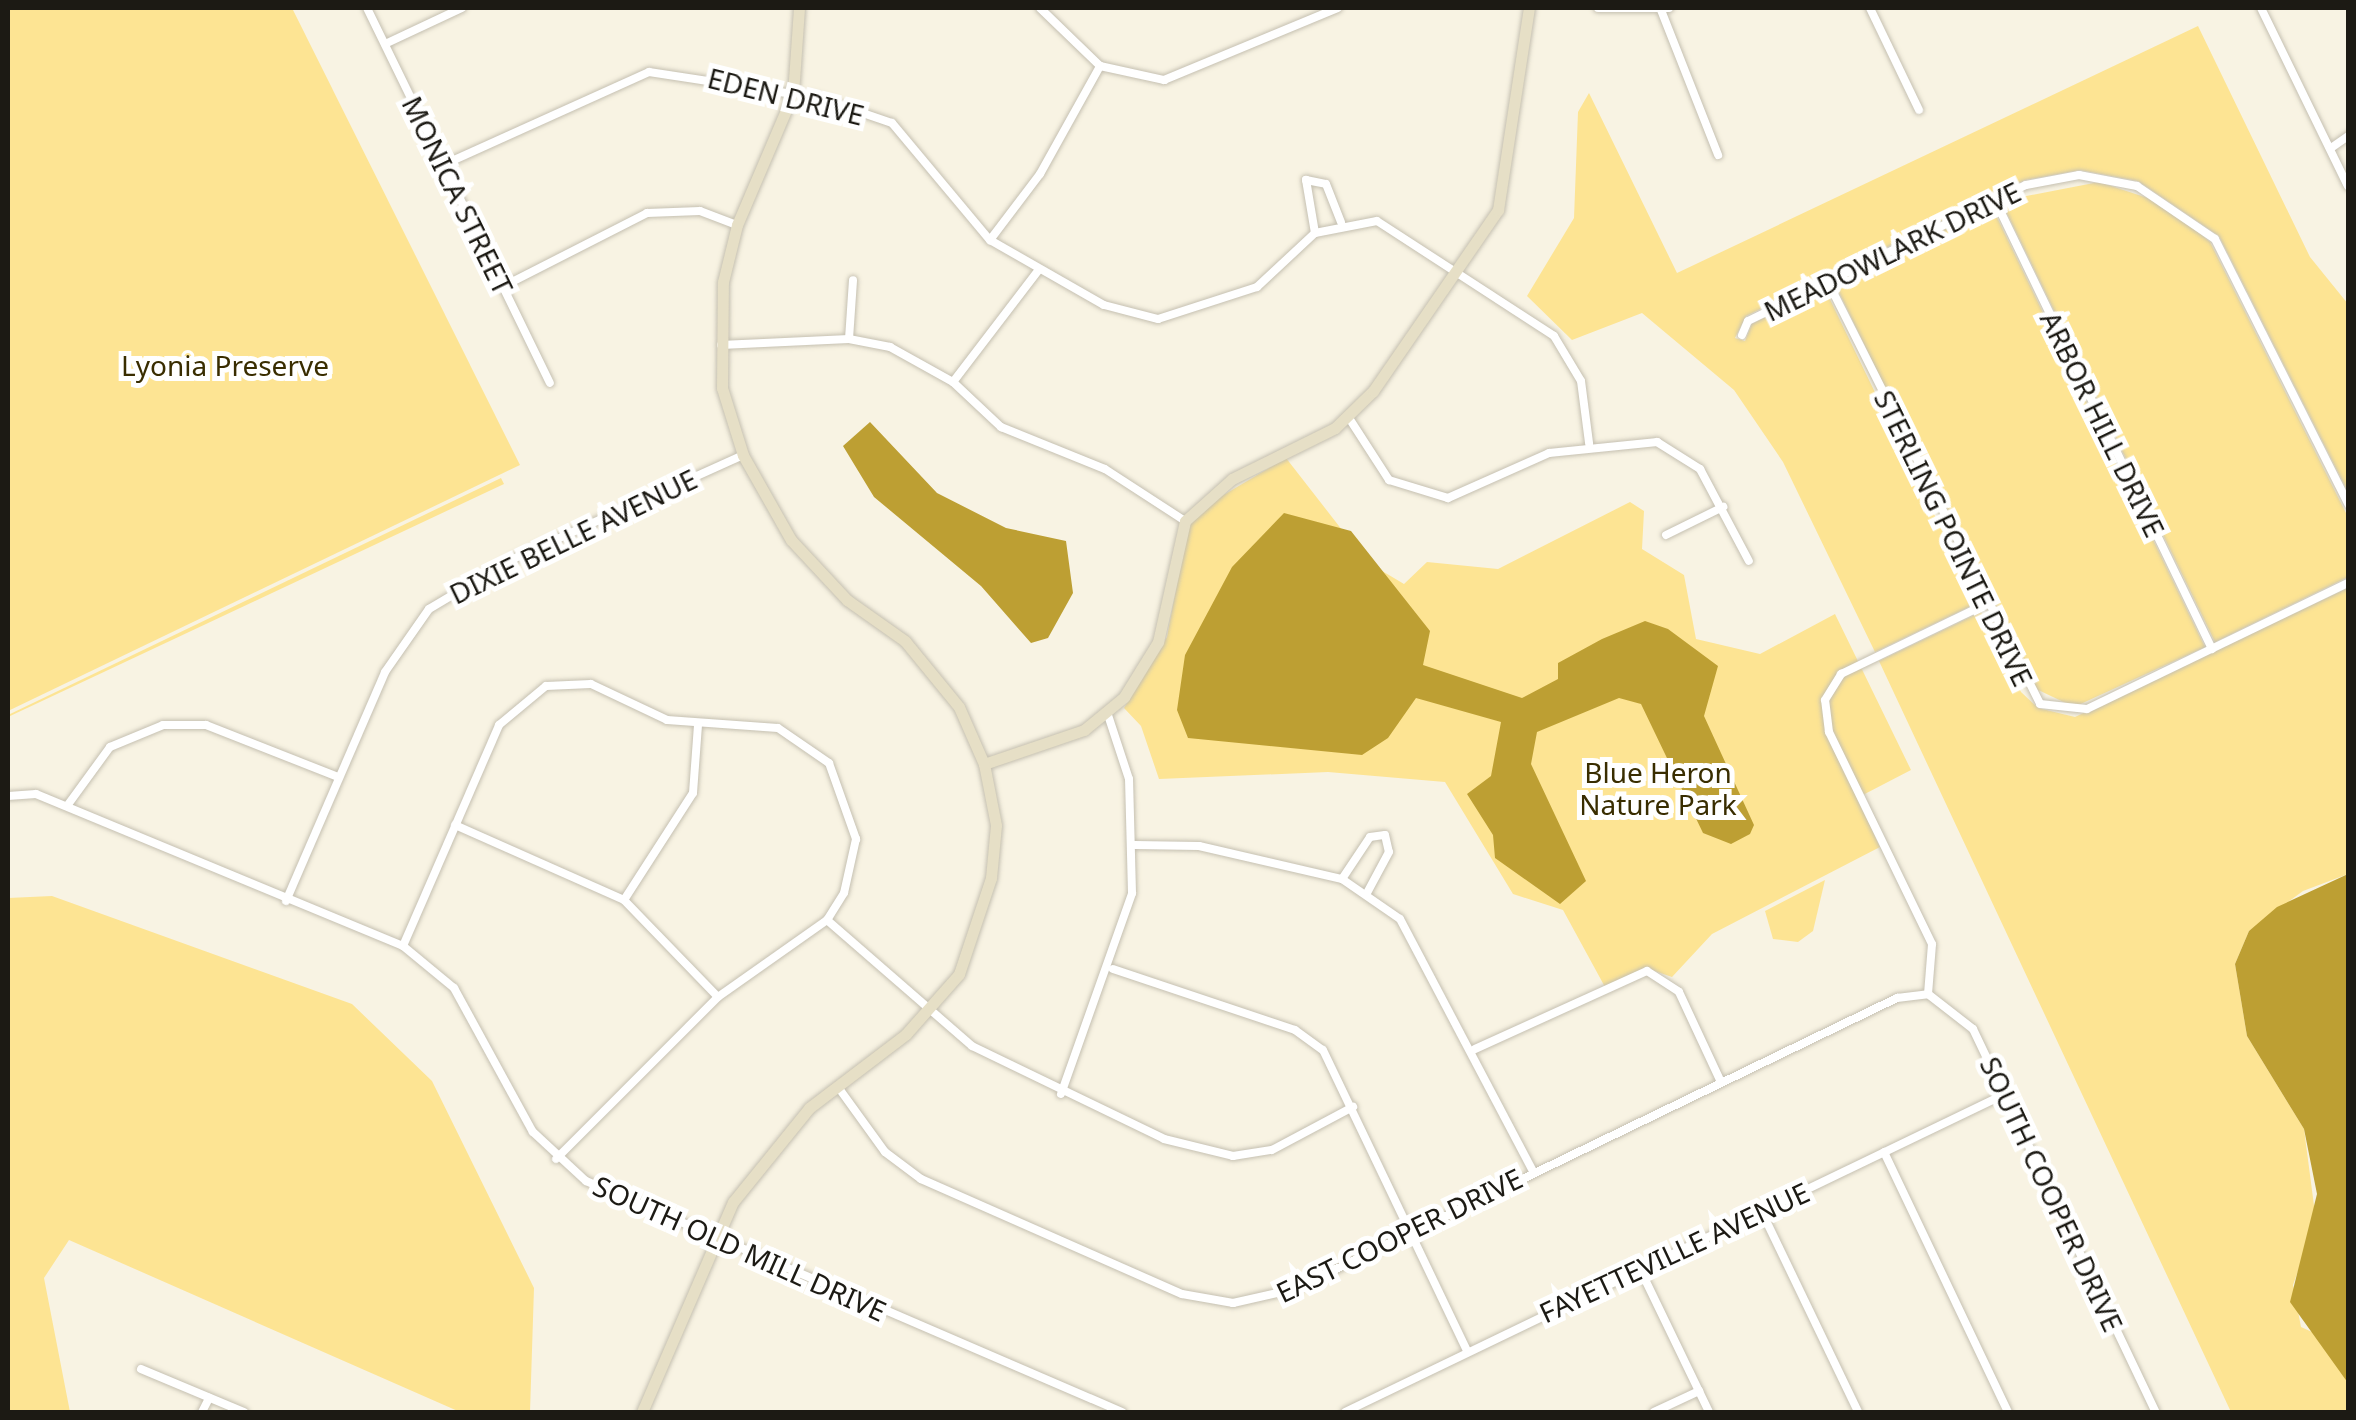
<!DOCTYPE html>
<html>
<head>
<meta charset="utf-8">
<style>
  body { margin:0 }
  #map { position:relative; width:2356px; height:1420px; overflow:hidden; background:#f8f3e3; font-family:"Noto Sans",sans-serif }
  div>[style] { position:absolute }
  .green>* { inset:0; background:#fde493 }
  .water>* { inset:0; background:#bd9f33 }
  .roads { filter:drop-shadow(0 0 2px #c5c0b1) drop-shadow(0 0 2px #c5c0b1) }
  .street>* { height:8px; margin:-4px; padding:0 4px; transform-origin:4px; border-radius:4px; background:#fff }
  .secondary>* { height:11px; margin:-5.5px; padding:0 5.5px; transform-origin:5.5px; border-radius:5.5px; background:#e6dfc6 }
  span { translate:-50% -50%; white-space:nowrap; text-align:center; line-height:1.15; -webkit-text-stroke:10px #fff; paint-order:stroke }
  .street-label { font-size:28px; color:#1c1a14 }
  .park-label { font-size:28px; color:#392d00 }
  .frame { position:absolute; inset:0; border:10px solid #1c1a14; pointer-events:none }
</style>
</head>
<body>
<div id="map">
  <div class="green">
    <i style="clip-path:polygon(8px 8px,292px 8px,520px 465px,8px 711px)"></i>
    <i style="clip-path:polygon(2198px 26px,2310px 257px,2348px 304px,2348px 492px,2219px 236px,2138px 181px,2080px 170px,2025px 180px,1746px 316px,1735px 338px,1745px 341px,1752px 324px,1824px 287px,1977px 603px,1875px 652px,1783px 462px,1734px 390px,1642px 313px,1572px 340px,1527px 296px,1574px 218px,1578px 112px,1589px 93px,1677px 273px)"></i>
    <i style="clip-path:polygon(2099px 182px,2163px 203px,2210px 242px,2348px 517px,2348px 577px,2215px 642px,2001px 201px)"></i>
    <i style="clip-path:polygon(1991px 205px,2205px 647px,2074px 707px,2030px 686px,1834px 282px)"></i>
    <i style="clip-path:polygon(1286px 458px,1367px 562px,1404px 584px,1427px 562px,1498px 569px,1630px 502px,1644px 511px,1642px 549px,1684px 575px,1696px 639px,1760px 654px,1835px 614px,1911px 770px,1857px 798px,1880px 847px,1712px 934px,1672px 977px,1646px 968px,1605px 987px,1563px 910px,1513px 894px,1445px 782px,1328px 772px,1159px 779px,1141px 726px,1124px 708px,1167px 637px,1187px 530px,1200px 509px)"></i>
    <i style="clip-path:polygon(501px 478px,504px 484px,8px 717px,8px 715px)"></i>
    <i style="clip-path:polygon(2348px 588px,2348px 874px,2303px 891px,2249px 931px,2235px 964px,2247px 1036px,2304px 1129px,2316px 1221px,2293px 1285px,2301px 1327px,2321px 1336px,2348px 1383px,2348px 1412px,2231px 1412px,1879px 661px,1981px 612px,2021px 692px,2038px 708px,2075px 717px)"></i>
    <i style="clip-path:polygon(1825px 880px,1813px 931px,1798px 942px,1773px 939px,1765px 911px)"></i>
    <i style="clip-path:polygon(52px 896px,352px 1004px,432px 1081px,534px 1288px,530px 1412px,460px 1412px,69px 1240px,44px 1278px,70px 1412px,8px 1412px,8px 898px)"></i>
  </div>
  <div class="water">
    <i style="clip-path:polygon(870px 422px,937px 493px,1006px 528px,1066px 541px,1073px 593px,1048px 638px,1031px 643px,981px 586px,874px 497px,843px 446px)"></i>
    <i style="clip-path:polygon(1284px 513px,1351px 531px,1430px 631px,1423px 665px,1522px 698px,1558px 679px,1558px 663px,1602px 639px,1645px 621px,1668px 629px,1718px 666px,1704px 716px,1754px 825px,1750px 834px,1731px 844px,1703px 833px,1641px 704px,1619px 698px,1537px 732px,1531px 764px,1586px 881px,1560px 904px,1495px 858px,1493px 835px,1467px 794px,1491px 776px,1501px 722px,1416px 698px,1388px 738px,1362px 755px,1188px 738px,1177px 710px,1185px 655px,1232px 567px)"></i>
    <i style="clip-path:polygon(2348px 874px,2348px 1383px,2290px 1302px,2317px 1194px,2304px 1129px,2247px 1036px,2235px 964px,2249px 931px,2277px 907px)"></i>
  </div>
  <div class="roads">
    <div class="street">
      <i style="left:367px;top:8px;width:417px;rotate:64deg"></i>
      <i style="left:1040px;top:8px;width:83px;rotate:44deg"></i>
      <i style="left:1100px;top:66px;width:66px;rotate:12.3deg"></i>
      <i style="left:1164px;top:80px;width:188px;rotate:-22.5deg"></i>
      <i style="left:1598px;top:8px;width:71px"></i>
      <i style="left:1870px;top:8px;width:113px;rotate:64.3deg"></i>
      <i style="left:2261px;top:8px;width:198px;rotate:64deg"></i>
      <i style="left:1661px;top:10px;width:156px;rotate:68.5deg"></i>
      <i style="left:385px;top:44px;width:85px;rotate:-25.1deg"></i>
      <i style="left:2331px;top:148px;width:21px;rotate:-35deg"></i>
      <i style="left:443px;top:165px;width:226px;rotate:-24.3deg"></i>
      <i style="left:649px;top:72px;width:172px;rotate:8.7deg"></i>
      <i style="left:819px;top:98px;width:77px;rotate:18.9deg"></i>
      <i style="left:892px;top:123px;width:153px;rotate:50.1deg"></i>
      <i style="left:990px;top:240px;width:131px;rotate:29.7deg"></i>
      <i style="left:1104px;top:305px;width:56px;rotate:14.5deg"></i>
      <i style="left:1158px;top:319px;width:104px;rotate:-17.9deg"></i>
      <i style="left:1257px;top:287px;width:79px;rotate:-43deg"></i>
      <i style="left:1315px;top:233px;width:63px;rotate:-11deg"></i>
      <i style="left:1377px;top:221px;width:211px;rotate:33deg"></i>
      <i style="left:1554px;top:336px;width:52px;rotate:59deg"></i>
      <i style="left:1581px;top:381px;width:63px;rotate:82.6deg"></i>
      <i style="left:1994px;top:198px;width:501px;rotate:64.2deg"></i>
      <i style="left:1315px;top:233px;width:54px;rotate:-99.6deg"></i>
      <i style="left:1306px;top:180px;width:20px;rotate:11deg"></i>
      <i style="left:1326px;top:184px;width:41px;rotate:68.5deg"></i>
      <i style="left:990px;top:240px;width:83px;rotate:-52.9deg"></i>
      <i style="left:1040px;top:174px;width:124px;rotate:-60.9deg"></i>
      <i style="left:1827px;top:280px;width:474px;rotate:63.3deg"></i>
      <i style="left:2040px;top:704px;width:47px;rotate:6.1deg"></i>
      <i style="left:2087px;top:709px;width:290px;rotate:-25.8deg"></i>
      <i style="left:502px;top:287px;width:163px;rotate:-27deg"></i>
      <i style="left:647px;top:213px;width:53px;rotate:-2.2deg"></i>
      <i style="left:700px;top:211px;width:40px;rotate:21deg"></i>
      <i style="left:1742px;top:335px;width:15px;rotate:-67deg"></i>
      <i style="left:1748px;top:321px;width:309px;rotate:-26.1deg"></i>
      <i style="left:2026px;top:185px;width:54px;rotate:-10.7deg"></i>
      <i style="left:2079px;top:175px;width:59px;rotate:10.7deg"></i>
      <i style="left:2137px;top:186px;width:94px;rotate:34.2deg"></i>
      <i style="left:2215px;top:239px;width:297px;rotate:63.3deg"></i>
      <i style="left:849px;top:339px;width:59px;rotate:-86.1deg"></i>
      <i style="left:721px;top:345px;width:128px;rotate:-2.7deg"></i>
      <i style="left:849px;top:339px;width:42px;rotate:11deg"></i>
      <i style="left:890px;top:347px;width:72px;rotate:29.1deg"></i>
      <i style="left:953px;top:382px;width:66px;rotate:43.2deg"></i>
      <i style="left:1001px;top:427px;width:112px;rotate:22deg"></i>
      <i style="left:1105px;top:469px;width:95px;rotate:33deg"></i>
      <i style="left:953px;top:382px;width:140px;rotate:-52.6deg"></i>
      <i style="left:1349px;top:418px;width:74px;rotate:57.2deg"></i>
      <i style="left:1389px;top:480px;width:62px;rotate:17deg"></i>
      <i style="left:1448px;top:498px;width:111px;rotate:-24deg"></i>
      <i style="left:1549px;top:453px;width:109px;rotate:-5.8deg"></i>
      <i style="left:1657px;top:442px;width:51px;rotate:32.1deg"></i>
      <i style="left:1700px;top:469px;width:104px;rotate:62deg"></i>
      <i style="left:1666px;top:535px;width:64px;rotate:-26.2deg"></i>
      <i style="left:8px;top:796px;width:28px;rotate:-4deg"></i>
      <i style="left:36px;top:794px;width:397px;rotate:22.5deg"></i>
      <i style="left:403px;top:946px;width:66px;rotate:39.5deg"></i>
      <i style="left:454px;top:988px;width:164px;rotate:61.3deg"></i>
      <i style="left:533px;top:1132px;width:72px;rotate:42.8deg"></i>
      <i style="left:586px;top:1181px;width:584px;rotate:23.31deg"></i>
      <i style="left:67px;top:806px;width:73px;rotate:-53.9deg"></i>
      <i style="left:110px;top:747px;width:57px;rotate:-22.5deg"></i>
      <i style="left:163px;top:725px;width:43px"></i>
      <i style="left:206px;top:725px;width:142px;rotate:21.5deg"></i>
      <i style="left:455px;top:825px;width:185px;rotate:23.9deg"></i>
      <i style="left:624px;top:900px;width:135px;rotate:45.9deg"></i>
      <i style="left:1135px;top:845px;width:64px;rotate:0.9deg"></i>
      <i style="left:1199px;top:846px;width:147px;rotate:13deg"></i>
      <i style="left:1342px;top:879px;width:70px;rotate:34.6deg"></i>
      <i style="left:1400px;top:919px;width:285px;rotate:62.2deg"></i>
      <i style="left:1342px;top:879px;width:50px;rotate:-56.3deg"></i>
      <i style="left:1370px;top:837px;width:15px;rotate:-8deg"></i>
      <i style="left:1385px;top:835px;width:17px;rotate:77deg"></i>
      <i style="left:1389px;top:852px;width:47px;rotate:118.2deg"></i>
      <i style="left:624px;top:900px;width:127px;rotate:-57.2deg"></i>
      <i style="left:693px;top:793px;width:68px;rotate:-85.8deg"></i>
      <i style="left:286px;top:901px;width:249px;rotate:-66.6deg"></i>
      <i style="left:385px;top:672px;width:77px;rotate:-55.1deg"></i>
      <i style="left:429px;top:609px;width:98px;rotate:-30.8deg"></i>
      <i style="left:513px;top:559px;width:252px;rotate:-24.3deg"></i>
      <i style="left:827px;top:920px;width:192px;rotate:41deg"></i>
      <i style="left:972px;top:1046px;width:213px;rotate:25.8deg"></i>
      <i style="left:1164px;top:1139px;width:71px;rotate:13.8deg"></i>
      <i style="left:1233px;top:1156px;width:39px;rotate:-9deg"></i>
      <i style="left:1272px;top:1150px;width:92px;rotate:-28deg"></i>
      <i style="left:403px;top:946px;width:241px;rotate:-66.5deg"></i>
      <i style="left:499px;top:725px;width:61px;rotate:-39.7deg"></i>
      <i style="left:546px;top:686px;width:45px;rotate:-2.5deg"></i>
      <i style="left:591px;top:684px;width:84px;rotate:25.3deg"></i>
      <i style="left:667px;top:720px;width:111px;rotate:4.1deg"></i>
      <i style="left:778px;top:728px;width:62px;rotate:34.5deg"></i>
      <i style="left:829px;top:763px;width:81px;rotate:70.4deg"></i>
      <i style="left:856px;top:839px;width:55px;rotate:102.5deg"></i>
      <i style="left:844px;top:893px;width:32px;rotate:122deg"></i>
      <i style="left:827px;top:920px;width:133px;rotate:144.8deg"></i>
      <i style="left:718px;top:997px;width:229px;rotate:135deg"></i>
      <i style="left:1113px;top:969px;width:192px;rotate:18.5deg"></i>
      <i style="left:1295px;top:1030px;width:34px;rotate:36deg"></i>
      <i style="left:1323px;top:1050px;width:333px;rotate:64.4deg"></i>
      <i style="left:1928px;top:994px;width:50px;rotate:-85.4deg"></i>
      <i style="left:1932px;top:944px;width:236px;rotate:-115.9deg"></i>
      <i style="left:1829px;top:732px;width:32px;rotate:-97deg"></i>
      <i style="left:1825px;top:700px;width:31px;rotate:-58deg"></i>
      <i style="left:1841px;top:674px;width:159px;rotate:-25.8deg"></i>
      <i style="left:1475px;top:1049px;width:189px;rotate:-24.4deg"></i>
      <i style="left:1647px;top:971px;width:38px;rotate:33deg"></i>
      <i style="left:1679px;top:992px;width:99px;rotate:65deg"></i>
      <i style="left:838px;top:1087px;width:80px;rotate:54.1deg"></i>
      <i style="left:885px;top:1152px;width:45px;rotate:36.9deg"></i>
      <i style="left:921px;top:1179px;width:285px;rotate:23.8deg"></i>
      <i style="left:1182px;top:1294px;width:52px;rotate:10deg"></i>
      <i style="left:1233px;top:1303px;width:64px;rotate:-12.7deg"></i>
      <i style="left:1295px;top:1289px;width:669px;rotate:-25.8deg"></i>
      <i style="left:1897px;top:998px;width:31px;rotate:-7deg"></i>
      <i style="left:1928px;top:994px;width:57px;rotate:37.9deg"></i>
      <i style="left:1973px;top:1029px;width:424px;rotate:64.5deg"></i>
      <i style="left:1061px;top:1094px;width:213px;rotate:-70.5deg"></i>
      <i style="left:1132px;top:893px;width:114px;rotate:-91.5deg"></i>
      <i style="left:1129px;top:779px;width:71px;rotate:-108.2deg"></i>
      <i style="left:1884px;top:1152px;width:288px;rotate:64.5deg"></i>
      <i style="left:1761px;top:1210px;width:224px;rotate:64.3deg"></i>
      <i style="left:1640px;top:1269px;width:159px;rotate:64.2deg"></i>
      <i style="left:141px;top:1369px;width:112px;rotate:22.7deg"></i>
      <i style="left:202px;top:1412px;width:16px;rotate:-63deg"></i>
      <i style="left:1345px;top:1412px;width:733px;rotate:-25.73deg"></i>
      <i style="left:1654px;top:1412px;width:50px;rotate:-25deg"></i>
    </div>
    <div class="secondary">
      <i style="left:984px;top:764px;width:106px;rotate:-18.8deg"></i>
      <i style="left:1084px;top:730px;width:52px;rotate:-39.5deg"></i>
      <i style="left:1124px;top:697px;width:65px;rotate:-58.3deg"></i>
      <i style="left:1158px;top:642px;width:124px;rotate:-77.4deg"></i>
      <i style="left:1185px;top:521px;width:63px;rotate:-41.8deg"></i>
      <i style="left:1232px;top:479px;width:115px;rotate:-26.3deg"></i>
      <i style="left:1335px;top:428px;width:53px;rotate:-44.2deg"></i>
      <i style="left:1373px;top:391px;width:220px;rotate:-55.4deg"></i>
      <i style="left:1498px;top:210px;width:204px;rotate:-81.3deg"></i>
      <i style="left:642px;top:1412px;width:229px;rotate:-66.6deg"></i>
      <i style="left:733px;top:1202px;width:121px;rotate:-51deg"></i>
      <i style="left:809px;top:1108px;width:122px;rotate:-37.3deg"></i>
      <i style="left:906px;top:1034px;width:80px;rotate:-48.5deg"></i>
      <i style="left:959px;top:974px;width:101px;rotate:-71.6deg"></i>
      <i style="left:991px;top:878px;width:53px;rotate:-84.6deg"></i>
      <i style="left:996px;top:825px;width:62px;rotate:-101.1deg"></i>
      <i style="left:984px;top:764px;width:62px;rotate:-113.7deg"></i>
      <i style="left:959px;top:707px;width:85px;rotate:-129.3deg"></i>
      <i style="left:905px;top:641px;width:71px;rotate:-144.7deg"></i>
      <i style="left:847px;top:600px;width:82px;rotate:-133deg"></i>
      <i style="left:791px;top:540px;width:98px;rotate:-119.5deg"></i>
      <i style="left:743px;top:455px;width:70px;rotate:-107.4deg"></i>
      <i style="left:722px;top:388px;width:106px;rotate:-89.5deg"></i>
      <i style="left:723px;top:282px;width:59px;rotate:-76.2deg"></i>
      <i style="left:737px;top:225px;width:142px;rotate:-66.9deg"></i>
      <i style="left:793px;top:94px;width:86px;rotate:-86deg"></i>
    </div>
  </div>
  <div class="street-label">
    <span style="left:786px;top:96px;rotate:14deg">EDEN DRIVE</span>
    <span style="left:458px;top:195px;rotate:64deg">MONICA STREET</span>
    <span style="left:1892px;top:251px;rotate:-26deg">MEADOWLARK DRIVE</span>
    <span style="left:2103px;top:424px;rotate:64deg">ARBOR HILL DRIVE</span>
    <span style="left:573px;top:536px;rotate:-26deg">DIXIE BELLE AVENUE</span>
    <span style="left:1954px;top:538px;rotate:64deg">STERLING POINTE DRIVE</span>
    <span style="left:2052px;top:1194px;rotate:65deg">SOUTH COOPER DRIVE</span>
    <span style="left:1399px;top:1235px;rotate:-26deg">EAST COOPER DRIVE</span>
    <span style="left:740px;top:1248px;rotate:24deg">SOUTH OLD MILL DRIVE</span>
    <span style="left:1674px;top:1252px;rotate:-25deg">FAYETTEVILLE AVENUE</span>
  </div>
  <div class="park-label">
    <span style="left:225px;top:365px">Lyonia Preserve</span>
    <span style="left:1658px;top:788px">Blue Heron<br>Nature Park</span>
  </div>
  <div class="frame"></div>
</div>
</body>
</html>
